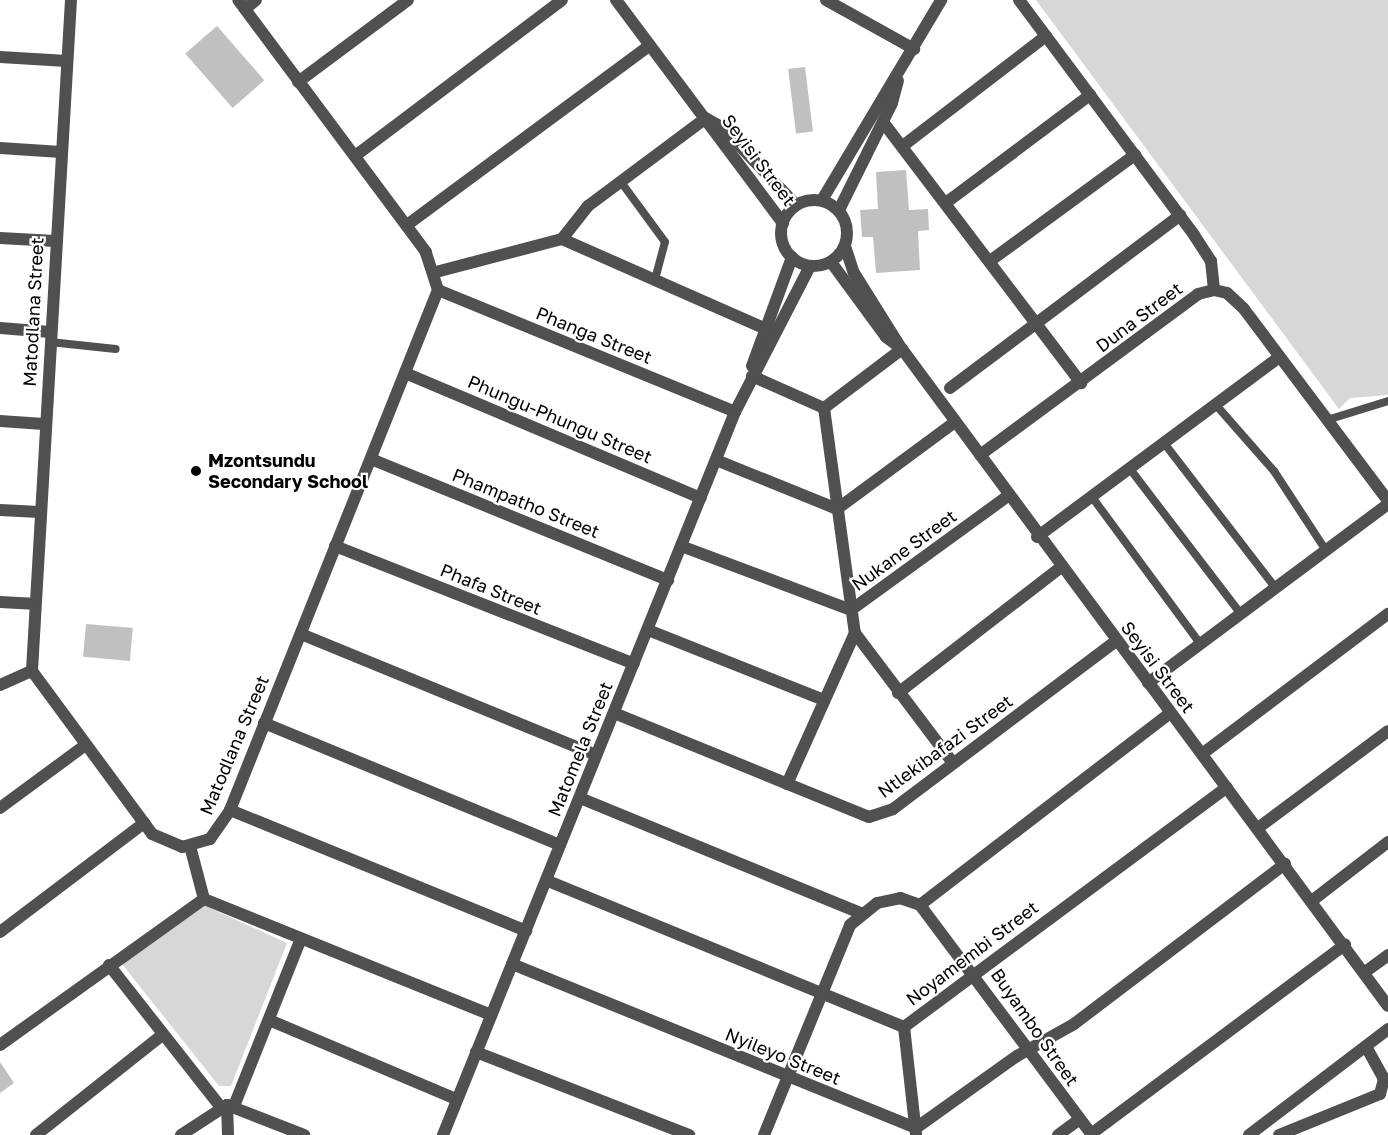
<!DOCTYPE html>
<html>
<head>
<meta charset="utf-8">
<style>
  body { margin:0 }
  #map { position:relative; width:1388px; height:1135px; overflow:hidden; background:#fff; font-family:"Golos Text",sans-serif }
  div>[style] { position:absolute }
  .green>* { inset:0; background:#d7d7d7 }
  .building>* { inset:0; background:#c0c0c0; transform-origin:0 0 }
  .service>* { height:8px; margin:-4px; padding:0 4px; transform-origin:4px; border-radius:4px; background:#505050 }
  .minor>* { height:12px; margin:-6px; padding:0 6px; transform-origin:6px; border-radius:6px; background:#505050 }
  .tertiary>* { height:12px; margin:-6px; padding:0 6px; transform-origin:6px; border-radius:6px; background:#505050 }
  .tertiary>.ring { margin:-6px; padding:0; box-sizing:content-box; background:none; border:12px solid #505050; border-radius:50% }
  .dots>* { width:16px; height:16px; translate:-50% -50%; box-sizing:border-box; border:3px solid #fff; border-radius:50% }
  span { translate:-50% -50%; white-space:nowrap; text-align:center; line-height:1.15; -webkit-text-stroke:4.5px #fff; paint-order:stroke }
  .street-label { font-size:18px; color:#000 }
  .poi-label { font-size:18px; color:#000; font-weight:700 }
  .left { translate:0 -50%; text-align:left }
</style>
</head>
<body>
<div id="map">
  <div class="green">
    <i style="clip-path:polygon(1036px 0,1388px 0,1388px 395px,1350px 398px,1339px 409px)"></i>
    <i style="clip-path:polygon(205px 906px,287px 943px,231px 1086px,219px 1086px,122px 964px)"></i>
  </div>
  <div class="building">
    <i style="left:217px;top:26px;width:72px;height:42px;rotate:49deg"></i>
    <i style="left:805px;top:67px;width:65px;height:17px;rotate:83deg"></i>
    <i style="clip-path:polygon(906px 170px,909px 210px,928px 209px,929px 230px,918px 231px,920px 270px,876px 273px,873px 237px,862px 237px,860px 210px,878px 209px,876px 172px)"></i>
    <i style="left:86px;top:624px;width:47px;height:33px;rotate:5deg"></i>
    <i style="clip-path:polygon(0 1062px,14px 1083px,0 1093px)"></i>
  </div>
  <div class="service">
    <i style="left:621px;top:182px;width:74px;rotate:53.7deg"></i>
    <i style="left:665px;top:242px;width:38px;rotate:105deg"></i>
    <i style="left:50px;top:342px;width:66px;rotate:6.1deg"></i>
    <i style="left:1216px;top:405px;width:88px;rotate:48.7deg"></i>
    <i style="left:1274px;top:471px;width:93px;rotate:56.8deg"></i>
    <i style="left:1327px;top:420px;width:64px;rotate:-17.3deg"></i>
    <i style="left:1164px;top:443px;width:182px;rotate:52.4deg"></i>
    <i style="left:1130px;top:469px;width:181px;rotate:52.6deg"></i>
    <i style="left:1092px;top:497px;width:180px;rotate:53.6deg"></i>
  </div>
  <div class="minor">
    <i style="left:71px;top:0;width:672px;rotate:93.33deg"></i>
    <i style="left:32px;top:671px;width:202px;rotate:53.6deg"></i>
    <i style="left:152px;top:834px;width:33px;rotate:23deg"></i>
    <i style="left:182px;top:847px;width:29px;rotate:-16deg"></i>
    <i style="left:210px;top:839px;width:35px;rotate:-55deg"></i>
    <i style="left:230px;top:810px;width:560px;rotate:-68.2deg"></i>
    <i style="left:438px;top:290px;width:40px;rotate:-108deg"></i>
    <i style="left:426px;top:252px;width:314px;rotate:-126.7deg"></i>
    <i style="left:616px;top:0;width:279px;rotate:53.2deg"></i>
    <i style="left:826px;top:0;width:101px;rotate:29.1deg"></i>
    <i style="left:1019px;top:0;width:293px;rotate:53.3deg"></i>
    <i style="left:1194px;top:235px;width:31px;rotate:57deg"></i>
    <i style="left:1211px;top:261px;width:29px;rotate:84deg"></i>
    <i style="left:245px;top:9px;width:14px;rotate:-39deg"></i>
    <i style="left:0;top:57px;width:67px;rotate:3.4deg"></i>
    <i style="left:298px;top:82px;width:137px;rotate:-36.7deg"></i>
    <i style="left:707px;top:119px;width:18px;rotate:29deg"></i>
    <i style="left:723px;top:128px;width:106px;rotate:46.5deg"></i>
    <i style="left:883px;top:122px;width:328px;rotate:52.8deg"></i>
    <i style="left:904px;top:145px;width:179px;rotate:-37.5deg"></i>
    <i style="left:0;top:148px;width:61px;rotate:3.8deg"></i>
    <i style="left:355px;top:156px;width:259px;rotate:-37deg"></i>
    <i style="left:947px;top:202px;width:179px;rotate:-36.8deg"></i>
    <i style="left:407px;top:225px;width:302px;rotate:-36.5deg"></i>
    <i style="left:0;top:238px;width:55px;rotate:3.1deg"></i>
    <i style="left:562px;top:239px;width:42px;rotate:-51.8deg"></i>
    <i style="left:588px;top:206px;width:147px;rotate:-36.7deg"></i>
    <i style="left:990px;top:261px;width:180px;rotate:-36.2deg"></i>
    <i style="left:436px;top:272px;width:130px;rotate:-14.7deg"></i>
    <i style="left:562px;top:239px;width:231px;rotate:23.8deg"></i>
    <i style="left:438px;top:290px;width:321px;rotate:22.3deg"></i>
    <i style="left:0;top:328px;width:50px;rotate:4.6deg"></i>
    <i style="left:752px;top:366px;width:116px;rotate:-69.8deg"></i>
    <i style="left:405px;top:373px;width:321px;rotate:22.9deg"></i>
    <i style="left:752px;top:376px;width:79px;rotate:24deg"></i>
    <i style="left:950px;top:388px;width:288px;rotate:-36.9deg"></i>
    <i style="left:824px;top:408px;width:227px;rotate:82.2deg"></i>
    <i style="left:855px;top:633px;width:163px;rotate:53deg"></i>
    <i style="left:824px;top:408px;width:98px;rotate:-37.1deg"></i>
    <i style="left:0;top:421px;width:44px;rotate:3.9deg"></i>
    <i style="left:980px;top:455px;width:271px;rotate:-36.4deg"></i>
    <i style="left:1198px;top:294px;width:16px;rotate:-14deg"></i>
    <i style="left:1214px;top:290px;width:13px;rotate:13deg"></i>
    <i style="left:1227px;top:293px;width:23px;rotate:43deg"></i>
    <i style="left:1244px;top:309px;width:240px;rotate:53.1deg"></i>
    <i style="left:371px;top:459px;width:321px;rotate:22.2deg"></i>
    <i style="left:716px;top:460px;width:131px;rotate:22deg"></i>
    <i style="left:837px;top:509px;width:147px;rotate:-36.4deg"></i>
    <i style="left:0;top:510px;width:39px;rotate:3deg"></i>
    <i style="left:1037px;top:537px;width:302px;rotate:-36.6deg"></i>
    <i style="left:335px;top:546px;width:321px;rotate:21.5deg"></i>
    <i style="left:681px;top:546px;width:182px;rotate:20.6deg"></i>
    <i style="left:851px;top:610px;width:194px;rotate:-36deg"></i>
    <i style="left:0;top:602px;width:33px;rotate:3deg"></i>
    <i style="left:648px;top:630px;width:189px;rotate:21.7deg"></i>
    <i style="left:301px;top:634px;width:319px;rotate:22.3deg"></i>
    <i style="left:1148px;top:683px;width:299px;rotate:-36.7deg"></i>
    <i style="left:0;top:685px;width:35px;rotate:-24deg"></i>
    <i style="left:898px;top:693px;width:205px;rotate:-37.7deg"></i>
    <i style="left:614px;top:713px;width:275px;rotate:22.2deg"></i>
    <i style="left:869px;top:817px;width:25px;rotate:-18deg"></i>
    <i style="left:893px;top:809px;width:279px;rotate:-37deg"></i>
    <i style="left:264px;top:723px;width:320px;rotate:22.4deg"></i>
    <i style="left:1202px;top:754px;width:233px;rotate:-37deg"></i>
    <i style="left:787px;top:784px;width:166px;rotate:-65.8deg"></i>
    <i style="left:580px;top:798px;width:304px;rotate:22.3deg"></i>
    <i style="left:0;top:808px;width:104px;rotate:-36.4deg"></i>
    <i style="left:230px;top:810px;width:320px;rotate:22.2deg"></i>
    <i style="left:1258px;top:828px;width:162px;rotate:-36.7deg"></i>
    <i style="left:190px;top:846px;width:55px;rotate:75.2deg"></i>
    <i style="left:548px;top:881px;width:385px;rotate:22.3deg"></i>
    <i style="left:204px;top:899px;width:310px;rotate:22deg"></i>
    <i style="left:1313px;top:900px;width:95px;rotate:-37.7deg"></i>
    <i style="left:920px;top:905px;width:315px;rotate:-37.5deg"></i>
    <i style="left:0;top:932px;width:181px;rotate:-37.1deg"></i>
    <i style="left:512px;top:964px;width:436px;rotate:22.1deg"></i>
    <i style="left:916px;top:1128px;width:124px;rotate:-35.5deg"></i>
    <i style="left:1017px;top:1056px;width:65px;rotate:-29.3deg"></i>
    <i style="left:1074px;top:1024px;width:265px;rotate:-37.2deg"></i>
    <i style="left:109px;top:965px;width:179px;rotate:51.8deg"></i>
    <i style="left:1365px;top:972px;width:29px;rotate:-36deg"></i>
    <i style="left:269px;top:1020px;width:203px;rotate:22.9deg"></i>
    <i style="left:904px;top:1027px;width:402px;rotate:-36.6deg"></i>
    <i style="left:904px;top:1027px;width:108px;rotate:83.6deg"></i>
    <i style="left:0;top:1045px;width:251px;rotate:-35.6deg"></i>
    <i style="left:476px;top:1052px;width:229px;rotate:21.3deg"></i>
    <i style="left:227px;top:1105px;width:30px;rotate:88deg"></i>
    <i style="left:234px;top:1106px;width:178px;rotate:-68.2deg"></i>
    <i style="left:1091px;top:1134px;width:317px;rotate:-36.7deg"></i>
    <i style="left:36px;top:1135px;width:161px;rotate:-38.4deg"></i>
    <i style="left:181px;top:1135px;width:55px;rotate:-33.1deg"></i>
    <i style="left:227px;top:1105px;width:83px;rotate:21.3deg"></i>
    <i style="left:443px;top:1135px;width:780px;rotate:-68.01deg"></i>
    <i style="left:735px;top:412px;width:164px;rotate:-62.8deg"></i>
    <i style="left:764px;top:1135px;width:227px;rotate:-67.7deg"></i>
    <i style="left:850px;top:925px;width:35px;rotate:-39deg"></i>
    <i style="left:877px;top:903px;width:24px;rotate:-12deg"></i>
    <i style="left:900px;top:898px;width:21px;rotate:19deg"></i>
    <i style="left:920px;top:905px;width:287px;rotate:53.2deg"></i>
    <i style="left:1058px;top:1135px;width:26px;rotate:-36deg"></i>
    <i style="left:1249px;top:1135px;width:175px;rotate:-37.3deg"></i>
    <i style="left:1279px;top:1135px;width:109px;rotate:-22.1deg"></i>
    <i style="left:1380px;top:1094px;width:16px;rotate:-75deg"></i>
    <i style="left:1384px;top:1079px;width:37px;rotate:-119deg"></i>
  </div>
  <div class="tertiary">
    <i style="left:822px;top:200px;width:233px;rotate:-59.2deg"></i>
    <i class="ring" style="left:781px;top:200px;width:54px;height:54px"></i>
    <i style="left:839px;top:210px;width:119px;rotate:-63.6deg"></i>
    <i style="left:892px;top:103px;width:23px;rotate:-75deg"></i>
    <i style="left:845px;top:246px;width:28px;rotate:72deg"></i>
    <i style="left:854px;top:273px;width:89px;rotate:57.9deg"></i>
    <i style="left:831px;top:262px;width:93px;rotate:53.7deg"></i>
    <i style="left:886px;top:337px;width:20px;rotate:37deg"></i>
    <i style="left:902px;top:349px;width:817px;rotate:53.51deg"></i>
  </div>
  <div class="dots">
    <i style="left:196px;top:471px;background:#000"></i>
  </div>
  <div class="street-label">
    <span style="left:759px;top:160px;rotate:53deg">Seyisi Street</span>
    <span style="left:33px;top:312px;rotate:-87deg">Matodlana Street</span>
    <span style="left:1139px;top:317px;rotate:-37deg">Duna Street</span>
    <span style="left:594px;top:335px;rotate:22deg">Phanga Street</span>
    <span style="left:560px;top:419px;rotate:23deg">Phungu-Phungu Street</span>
    <span style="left:526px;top:503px;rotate:22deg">Phampatho Street</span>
    <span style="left:904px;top:550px;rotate:-36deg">Nukane Street</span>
    <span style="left:491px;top:589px;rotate:22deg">Phafa Street</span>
    <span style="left:1158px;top:667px;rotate:53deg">Seyisi Street</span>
    <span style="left:234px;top:745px;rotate:-67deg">Matodlana Street</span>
    <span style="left:945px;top:746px;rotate:-36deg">Ntlekibafazi Street</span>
    <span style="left:580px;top:749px;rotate:-68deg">Matomela Street</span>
    <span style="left:972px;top:953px;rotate:-37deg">Noyamembi Street</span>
    <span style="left:1035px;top:1027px;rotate:55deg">Buyambo Street</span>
    <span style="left:783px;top:1056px;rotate:22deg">Nyileyo Street</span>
  </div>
  <div class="poi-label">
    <span class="left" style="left:208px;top:471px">Mzontsundu<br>Secondary School</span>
  </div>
</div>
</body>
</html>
